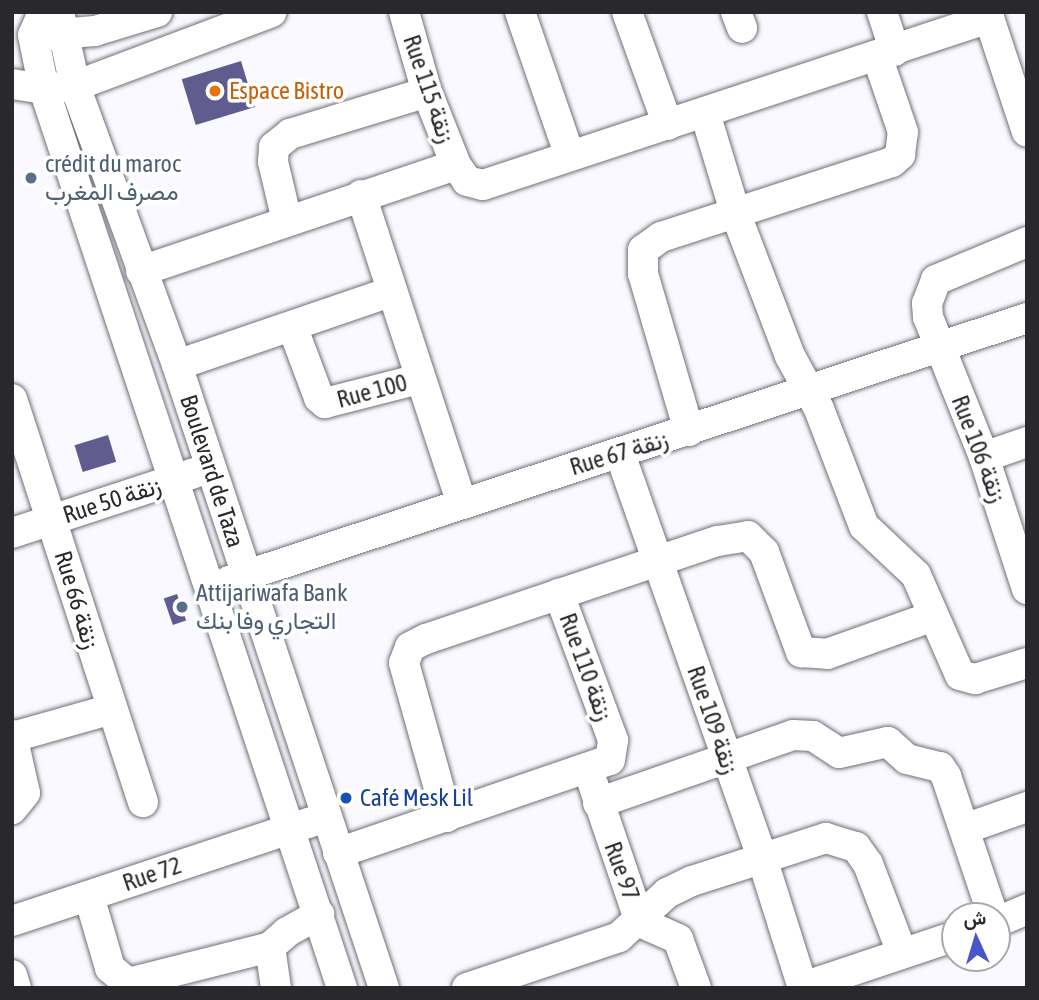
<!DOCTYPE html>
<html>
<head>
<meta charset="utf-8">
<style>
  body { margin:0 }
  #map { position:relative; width:1039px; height:1000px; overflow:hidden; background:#f9f9ff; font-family:"Asap Condensed",Vazirmatn,sans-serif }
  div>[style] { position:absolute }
  .building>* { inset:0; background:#615c8f; transform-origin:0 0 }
  .roads { filter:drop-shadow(0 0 2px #6f6f77) drop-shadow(0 0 2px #6f6f77) }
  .minor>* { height:30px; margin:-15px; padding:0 15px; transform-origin:15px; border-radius:15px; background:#fff }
  .dots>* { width:19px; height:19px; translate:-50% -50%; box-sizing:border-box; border:4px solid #fff; border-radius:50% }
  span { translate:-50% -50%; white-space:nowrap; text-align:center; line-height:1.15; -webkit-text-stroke:7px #fff; paint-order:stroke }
  .street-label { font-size:24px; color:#29292d }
  .food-label { font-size:24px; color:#c56008 }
  .left { translate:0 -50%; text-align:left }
  .service-label { font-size:24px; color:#4e5e75 }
  .transit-label { font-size:24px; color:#164399 }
  .frame { position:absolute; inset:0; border:14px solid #29292d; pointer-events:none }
  .north { position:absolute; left:941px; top:902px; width:70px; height:70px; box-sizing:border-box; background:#fff; border:2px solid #a9a9ab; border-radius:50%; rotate:356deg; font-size:19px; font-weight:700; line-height:28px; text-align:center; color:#29292d }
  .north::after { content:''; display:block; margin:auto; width:24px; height:32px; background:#4956cb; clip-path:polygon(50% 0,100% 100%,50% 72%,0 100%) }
</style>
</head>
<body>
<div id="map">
  <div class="building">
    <i style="left:241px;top:61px;width:48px;height:62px;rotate:73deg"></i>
    <i style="left:108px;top:435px;width:28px;height:35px;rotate:73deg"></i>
    <i style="left:177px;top:594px;width:28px;height:14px;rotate:71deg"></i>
  </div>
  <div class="roads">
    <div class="minor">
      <i style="left:43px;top:12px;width:25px;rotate:113deg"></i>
      <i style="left:33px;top:35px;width:55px;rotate:78.5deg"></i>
      <i style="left:44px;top:89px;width:947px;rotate:71.66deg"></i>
      <i style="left:59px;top:12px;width:76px;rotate:77.8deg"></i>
      <i style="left:75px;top:86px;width:297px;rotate:69.9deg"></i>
      <i style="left:177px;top:365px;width:656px;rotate:71.62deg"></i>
      <i style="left:404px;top:12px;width:83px;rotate:74deg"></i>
      <i style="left:427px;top:92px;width:79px;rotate:68.3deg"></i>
      <i style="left:456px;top:165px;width:19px;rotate:55deg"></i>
      <i style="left:467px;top:181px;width:16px;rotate:14deg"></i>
      <i style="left:483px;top:185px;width:533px;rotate:-18.26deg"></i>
      <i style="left:520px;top:12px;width:152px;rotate:70.9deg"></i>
      <i style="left:627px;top:12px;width:120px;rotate:70.1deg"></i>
      <i style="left:736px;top:12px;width:17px;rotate:69deg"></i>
      <i style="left:882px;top:12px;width:41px;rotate:71.6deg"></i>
      <i style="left:987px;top:12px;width:126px;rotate:71.6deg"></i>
      <i style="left:45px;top:35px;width:50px;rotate:-4.6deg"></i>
      <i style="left:95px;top:31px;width:65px;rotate:-17deg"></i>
      <i style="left:12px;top:84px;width:32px;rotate:9deg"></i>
      <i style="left:44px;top:89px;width:31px;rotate:-6deg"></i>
      <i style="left:75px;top:86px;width:210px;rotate:-20.6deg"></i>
      <i style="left:705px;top:113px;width:103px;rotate:73.1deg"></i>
      <i style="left:735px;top:212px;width:154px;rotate:69.1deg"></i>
      <i style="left:790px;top:356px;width:60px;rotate:61.3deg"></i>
      <i style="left:819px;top:409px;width:125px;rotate:69deg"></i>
      <i style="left:864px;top:526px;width:71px;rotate:43.3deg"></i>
      <i style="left:916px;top:575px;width:109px;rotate:66.3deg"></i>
      <i style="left:960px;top:675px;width:16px;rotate:15deg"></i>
      <i style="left:975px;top:679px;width:54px;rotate:-17.1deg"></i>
      <i style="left:361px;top:195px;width:322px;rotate:71.9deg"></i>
      <i style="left:287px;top:221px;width:61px;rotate:-103.3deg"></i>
      <i style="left:273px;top:162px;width:15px;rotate:-86deg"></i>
      <i style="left:274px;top:147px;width:21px;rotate:-39deg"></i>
      <i style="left:290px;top:134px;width:143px;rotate:-17deg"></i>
      <i style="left:1027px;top:242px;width:99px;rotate:157.3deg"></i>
      <i style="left:936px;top:280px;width:25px;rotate:111deg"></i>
      <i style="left:927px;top:303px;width:14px;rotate:86deg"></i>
      <i style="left:928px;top:317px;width:151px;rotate:68.2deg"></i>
      <i style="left:984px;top:457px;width:139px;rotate:72deg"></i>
      <i style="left:141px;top:271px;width:332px;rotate:-18.6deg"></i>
      <i style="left:292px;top:326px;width:77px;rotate:69.4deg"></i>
      <i style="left:319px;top:398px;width:8px;rotate:40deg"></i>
      <i style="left:325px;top:403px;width:97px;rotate:-14.3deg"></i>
      <i style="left:177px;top:365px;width:225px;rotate:-18.9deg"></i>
      <i style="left:12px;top:399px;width:424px;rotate:72deg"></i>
      <i style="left:689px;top:431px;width:164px;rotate:-106.3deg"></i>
      <i style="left:643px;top:274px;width:24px;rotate:-90deg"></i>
      <i style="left:643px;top:250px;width:22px;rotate:-36deg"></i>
      <i style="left:661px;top:237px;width:243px;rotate:-18deg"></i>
      <i style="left:892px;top:162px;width:11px;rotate:-41deg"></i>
      <i style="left:900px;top:155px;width:23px;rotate:-83deg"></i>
      <i style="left:903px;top:132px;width:80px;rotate:-108.9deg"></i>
      <i style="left:620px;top:454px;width:428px;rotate:70.6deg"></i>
      <i style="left:762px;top:858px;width:136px;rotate:72.5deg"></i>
      <i style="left:984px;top:457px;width:46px;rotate:-19.2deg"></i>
      <i style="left:12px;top:533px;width:192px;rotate:-18.2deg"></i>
      <i style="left:229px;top:581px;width:840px;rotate:-18.24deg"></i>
      <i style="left:12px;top:735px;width:59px;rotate:77.4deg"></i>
      <i style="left:25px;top:793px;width:21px;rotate:129deg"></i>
      <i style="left:13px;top:737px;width:103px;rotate:-15.8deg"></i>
      <i style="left:593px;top:784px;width:146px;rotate:71.2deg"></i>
      <i style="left:640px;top:922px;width:42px;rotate:24.1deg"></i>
      <i style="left:678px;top:939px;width:52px;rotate:69.8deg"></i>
      <i style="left:598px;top:803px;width:207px;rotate:-19.2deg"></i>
      <i style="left:793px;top:735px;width:20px;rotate:3deg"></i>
      <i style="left:813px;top:736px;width:31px;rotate:33deg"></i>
      <i style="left:839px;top:753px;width:50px;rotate:-12.7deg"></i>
      <i style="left:888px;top:742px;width:25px;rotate:42deg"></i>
      <i style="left:907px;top:759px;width:34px;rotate:14deg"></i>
      <i style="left:940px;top:767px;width:11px;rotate:56deg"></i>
      <i style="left:946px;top:776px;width:148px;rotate:71.4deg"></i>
      <i style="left:447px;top:817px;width:160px;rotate:-105.6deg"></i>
      <i style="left:404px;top:663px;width:17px;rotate:-69deg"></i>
      <i style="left:410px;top:647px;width:18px;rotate:-27deg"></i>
      <i style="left:426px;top:639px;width:308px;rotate:-18.6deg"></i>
      <i style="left:718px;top:541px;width:30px;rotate:-9deg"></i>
      <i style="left:748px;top:536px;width:23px;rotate:45deg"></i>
      <i style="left:764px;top:552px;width:107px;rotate:69.7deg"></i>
      <i style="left:801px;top:652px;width:26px;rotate:4deg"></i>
      <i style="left:827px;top:654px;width:110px;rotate:-19.6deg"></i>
      <i style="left:967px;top:828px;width:64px;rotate:-19.3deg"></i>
      <i style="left:338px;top:853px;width:287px;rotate:-18.9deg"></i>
      <i style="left:610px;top:760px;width:20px;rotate:-81deg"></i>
      <i style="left:613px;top:740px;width:156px;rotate:-110.3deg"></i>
      <i style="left:89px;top:896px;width:75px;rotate:73.7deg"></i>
      <i style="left:110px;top:968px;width:23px;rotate:40deg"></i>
      <i style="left:128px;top:983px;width:146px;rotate:-14.2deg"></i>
      <i style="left:12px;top:921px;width:315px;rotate:-18.3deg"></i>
      <i style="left:997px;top:922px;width:33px;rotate:-23deg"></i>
      <i style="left:12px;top:975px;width:14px;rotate:73deg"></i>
      <i style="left:803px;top:987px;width:160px;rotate:-18.5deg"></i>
      <i style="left:276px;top:988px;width:41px;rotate:-98.3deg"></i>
      <i style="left:270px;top:947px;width:23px;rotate:-41deg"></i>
      <i style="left:287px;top:932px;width:37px;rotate:-29deg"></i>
      <i style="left:467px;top:988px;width:160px;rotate:-18.5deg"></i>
      <i style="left:619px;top:937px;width:65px;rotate:-42.5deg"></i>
      <i style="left:667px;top:893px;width:28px;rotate:-26deg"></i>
      <i style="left:692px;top:881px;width:141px;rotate:-17.8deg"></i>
      <i style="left:826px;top:838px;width:31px;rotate:17deg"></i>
      <i style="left:856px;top:847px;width:21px;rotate:55deg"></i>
      <i style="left:868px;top:864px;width:95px;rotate:69.1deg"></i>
    </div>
  </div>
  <div class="dots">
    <i style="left:215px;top:91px;background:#e8710a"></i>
    <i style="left:31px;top:178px;background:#5c6f8a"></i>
    <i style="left:182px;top:607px;background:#5c6f8a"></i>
    <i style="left:346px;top:798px;background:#1a4fb4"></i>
  </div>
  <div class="street-label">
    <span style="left:429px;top:89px;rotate:71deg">Rue 115 زنقة</span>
    <span style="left:372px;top:391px;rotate:-15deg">Rue 100</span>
    <span style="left:979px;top:449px;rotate:69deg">Rue 106 زنقة</span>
    <span style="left:619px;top:453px;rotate:-17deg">Rue 67 زنقة</span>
    <span style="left:212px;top:471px;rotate:72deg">Boulevard de Taza</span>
    <span style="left:112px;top:500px;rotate:-18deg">Rue 50 زنقة</span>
    <span style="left:77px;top:600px;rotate:73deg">Rue 66 زنقة</span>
    <span style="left:586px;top:667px;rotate:70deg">Rue 110 زنقة</span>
    <span style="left:713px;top:720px;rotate:71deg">Rue 109 زنقة</span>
    <span style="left:622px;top:871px;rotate:70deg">Rue 97</span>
    <span style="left:152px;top:874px;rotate:-19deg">Rue 72</span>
  </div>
  <div class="food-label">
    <span class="left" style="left:229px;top:91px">Espace Bistro</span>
  </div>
  <div class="service-label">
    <span class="left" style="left:45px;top:178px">crédit du maroc<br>مصرف المغرب</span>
    <span class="left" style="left:196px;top:607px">Attijariwafa Bank<br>التجاري وفا بنك</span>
  </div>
  <div class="transit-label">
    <span class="left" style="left:360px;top:798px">Café Mesk Lil</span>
  </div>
  <div class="frame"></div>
  <div class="north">ش</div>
</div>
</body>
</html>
